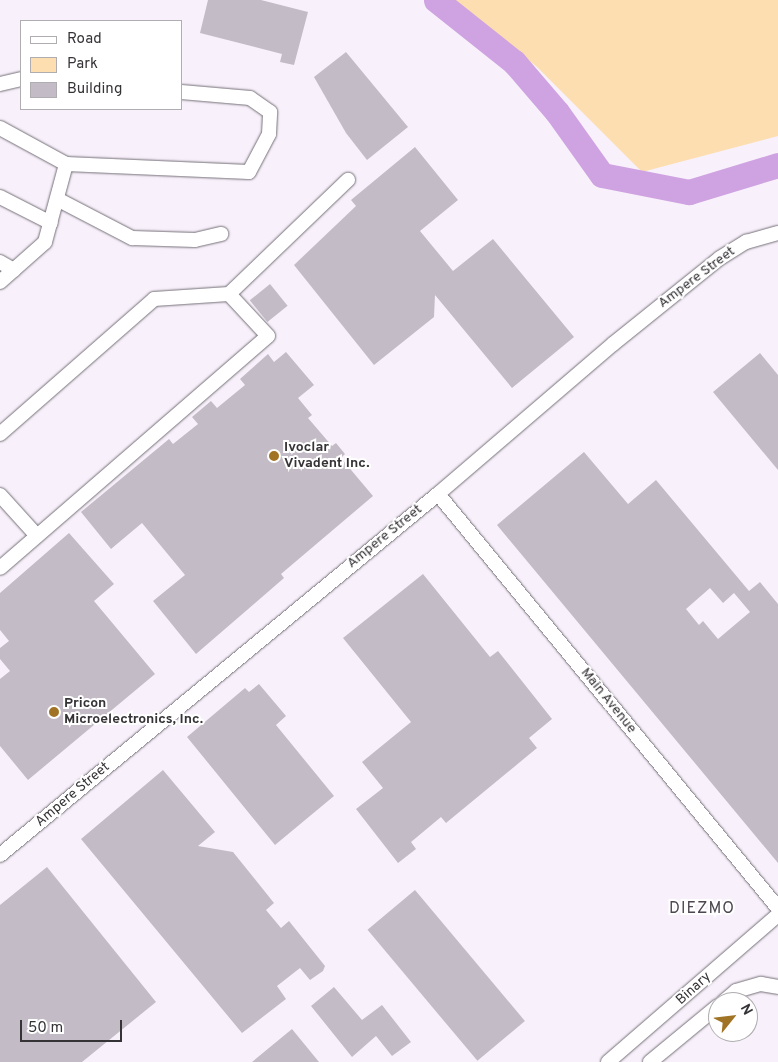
<!DOCTYPE html>
<html>
<head>
<meta charset="utf-8">
<style>
  body { margin:0 }
  #map { position:relative; width:778px; height:1062px; overflow:hidden; background:#f8f1fb; font-family:Overpass,sans-serif }
  div>[style] { position:absolute }
  .green>* { inset:0; background:#fcdeb0 }
  .river>* { height:25px; margin:-12.5px; padding:0 12.5px; transform-origin:12.5px; border-radius:12.5px; background:#cfa3e2 }
  .building>* { inset:0; background:#c3bcc6; transform-origin:0 0 }
  .roads { filter:drop-shadow(0 0 1px #756f78) drop-shadow(0 0 1px #756f78) }
  .minor>* { height:14px; margin:-7px; padding:0 7px; transform-origin:7px; border-radius:7px; background:#fff }
  .dots>* { width:14px; height:14px; translate:-50% -50%; box-sizing:border-box; border:2px solid #fff; border-radius:50% }
  span { translate:-50% -50%; white-space:nowrap; text-align:center; line-height:1.15; -webkit-text-stroke:4px #fff; paint-order:stroke }
  .street-label { font-size:14px; color:#363337 }
  .poi-label { font-size:14px; color:#363337; font-weight:700 }
  .left { translate:0 -50%; text-align:left }
  .quarter-label { font-size:16px; color:#4d4750; letter-spacing:1px }
  .legend { position:absolute; left:20px; top:20px; width:162px; height:90px; box-sizing:border-box; background:#fff; border:1px solid #afadaf; margin:0; padding:6px 9px; list-style:none; font-size:15px; color:#363337 }
  .legend li { display:flex; align-items:center; gap:10px; height:25px }
  .legend b { width:25px; border:1px solid #afadaf }
  .north { position:absolute; left:708px; top:992px; width:50px; height:50px; box-sizing:border-box; background:#fff; border:1px solid #afadaf; border-radius:50%; rotate:61deg; font-size:14px; font-weight:700; line-height:20px; text-align:center; color:#363337 }
  .north::after { content:''; display:block; margin:auto; width:18px; height:22px; background:#a17425; clip-path:polygon(50% 0,100% 100%,50% 72%,0 100%) }
  .scale { position:absolute; left:20px; top:1020px; width:102px; height:22px; box-sizing:border-box; border:2px solid #363337; border-top:0; padding-left:6px; font-size:15px; line-height:18px; white-space:nowrap; color:#363337; -webkit-text-stroke:4px #fff; paint-order:stroke }
</style>
</head>
<body>
<div id="map">
  <div class="green">
    <i style="clip-path:polygon(455px 0,778px 0,778px 136px,642px 172px,537px 67px)"></i>
  </div>
  <div class="river">
    <i style="left:436px;top:0;width:100px;rotate:38.5deg"></i>
    <i style="left:514px;top:62px;width:66px;rotate:49.3deg"></i>
    <i style="left:557px;top:112px;width:77px;rotate:54.5deg"></i>
    <i style="left:602px;top:175px;width:89px;rotate:11.1deg"></i>
    <i style="left:689px;top:192px;width:93px;rotate:-16.9deg"></i>
  </div>
  <div class="building">
    <i style="clip-path:polygon(208px 0,261px 0,308px 12px,294px 65px,280px 62px,282px 54px,200px 33px)"></i>
    <i style="clip-path:polygon(346px 52px,408px 127px,367px 160px,346px 133px,314px 77px)"></i>
    <i style="clip-path:polygon(415px 147px,458px 200px,420px 231px,453px 271px,493px 239px,574px 337px,512px 388px,435px 295px,434px 317px,374px 365px,294px 265px,356px 206px,351px 200px)"></i>
    <i style="left:270px;top:284px;width:28px;height:26px;rotate:51deg"></i>
    <i style="clip-path:polygon(286px 352px,314px 385px,298px 398px,312px 415px,308px 418px,332px 446px,336px 443px,345px 454px,341px 458px,373px 496px,281px 574px,284px 578px,196px 654px,153px 601px,185px 575px,142px 523px,111px 549px,81px 512px,169px 439px,173px 444px,198px 424px,192px 417px,211px 401px,217px 408px,245px 385px,240px 379px,268px 354px,274px 362px)"></i>
    <i style="clip-path:polygon(760px 353px,778px 375px,778px 470px,713px 392px)"></i>
    <i style="clip-path:polygon(evenodd,584px 452px,628px 504px,656px 480px,749px 591px,760px 582px,778px 604px,778px 863px,497px 525px,584px 452px,710px 588px,723px 603px,734px 593px,750px 612px,718px 639px,703px 621px,699px 625px,686px 609px,710px 588px)"></i>
    <i style="clip-path:polygon(69px 533px,114px 584px,94px 601px,155px 674px,28px 780px,0 746px,0 679px,10px 671px,0 659px,0 648px,9px 641px,0 630px,0 593px)"></i>
    <i style="clip-path:polygon(423px 574px,490px 657px,498px 651px,552px 719px,529px 738px,537px 748px,446px 823px,441px 817px,411px 842px,416px 849px,398px 863px,356px 809px,383px 788px,362px 762px,411px 722px,343px 638px)"></i>
    <i style="clip-path:polygon(259px 684px,286px 716px,276px 725px,334px 796px,275px 845px,187px 737px,245px 688px,249px 692px)"></i>
    <i style="clip-path:polygon(163px 770px,215px 832px,198px 846px,233px 852px,274px 903px,266px 910px,281px 928px,289px 921px,325px 966px,323px 971px,310px 980px,300px 968px,277px 986px,286px 999px,242px 1033px,81px 839px)"></i>
    <i style="clip-path:polygon(47px 867px,156px 1002px,82px 1062px,0 1062px,0 905px)"></i>
    <i style="left:415px;top:890px;width:171px;height:62px;rotate:50deg"></i>
    <i style="clip-path:polygon(334px 987px,362px 1020px,382px 1005px,411px 1042px,392px 1056px,376px 1036px,352px 1057px,311px 1006px)"></i>
    <i style="clip-path:polygon(292px 1029px,319px 1062px,252px 1062px)"></i>
  </div>
  <div class="roads">
    <div class="minor">
      <i style="left:0;top:84px;width:22px;rotate:-13deg"></i>
      <i style="left:0;top:128px;width:75px;rotate:28.6deg"></i>
      <i style="left:66px;top:164px;width:183px;rotate:2.5deg"></i>
      <i style="left:249px;top:172px;width:43px;rotate:-62.2deg"></i>
      <i style="left:269px;top:134px;width:22px;rotate:-87deg"></i>
      <i style="left:270px;top:112px;width:24px;rotate:-145deg"></i>
      <i style="left:250px;top:98px;width:69px;rotate:-175deg"></i>
      <i style="left:0;top:197px;width:57px;rotate:27deg"></i>
      <i style="left:57px;top:199px;width:85px;rotate:27.5deg"></i>
      <i style="left:132px;top:238px;width:63px;rotate:1.8deg"></i>
      <i style="left:195px;top:240px;width:27px;rotate:-13deg"></i>
      <i style="left:0;top:262px;width:16px;rotate:30deg"></i>
      <i style="left:0;top:282px;width:60px;rotate:-41.6deg"></i>
      <i style="left:45px;top:242px;width:81px;rotate:-74.9deg"></i>
      <i style="left:229px;top:294px;width:165px;rotate:-43.8deg"></i>
      <i style="left:0;top:434px;width:205px;rotate:-41.2deg"></i>
      <i style="left:154px;top:299px;width:75px;rotate:-3.8deg"></i>
      <i style="left:229px;top:294px;width:57px;rotate:47.1deg"></i>
      <i style="left:268px;top:336px;width:354px;rotate:139.1deg"></i>
      <i style="left:438px;top:494px;width:536px;rotate:50.61deg"></i>
      <i style="left:0;top:495px;width:55px;rotate:47.9deg"></i>
      <i style="left:0;top:855px;width:568px;rotate:-39.5deg"></i>
      <i style="left:438px;top:494px;width:230px;rotate:-40.6deg"></i>
      <i style="left:613px;top:344px;width:137px;rotate:-38.8deg"></i>
      <i style="left:720px;top:258px;width:31px;rotate:-32deg"></i>
      <i style="left:746px;top:242px;width:33px;rotate:-16deg"></i>
      <i style="left:723px;top:1002px;width:17px;rotate:-40deg"></i>
      <i style="left:736px;top:991px;width:26px;rotate:-16deg"></i>
      <i style="left:761px;top:984px;width:17px;rotate:10deg"></i>
      <i style="left:608px;top:1062px;width:225px;rotate:-40.9deg"></i>
      <i style="left:650px;top:1062px;width:88px;rotate:-39.5deg"></i>
    </div>
  </div>
  <div class="dots">
    <i style="left:274px;top:456px;background:#a17425"></i>
    <i style="left:54px;top:712px;background:#a17425"></i>
  </div>
  <div class="street-label">
    <span style="left:697px;top:278px;rotate:-37deg">Ampere Street</span>
    <span style="left:385px;top:537px;rotate:-39deg">Ampere Street</span>
    <span style="left:608px;top:701px;rotate:51deg">Main Avenue</span>
    <span style="left:73px;top:795px;rotate:-40deg">Ampere Street</span>
    <span style="left:694px;top:989px;rotate:-42deg">Binary</span>
  </div>
  <div class="poi-label">
    <span class="left" style="left:284px;top:456px">Ivoclar<br>Vivadent Inc.</span>
    <span class="left" style="left:64px;top:712px">Pricon<br>Microelectronics, Inc.</span>
  </div>
  <div class="quarter-label">
    <span style="left:702px;top:909px">DIEZMO</span>
  </div>
  <ul class="legend">
  <li><b style="height:6px;background:#fff"></b>Road</li>
  <li><b style="height:14px;background:#fcdeb0"></b>Park</li>
  <li><b style="height:14px;background:#c3bcc6"></b>Building</li>
  </ul>
  <div class="north">N</div>
  <div class="scale">50 m</div>
</div>
</body>
</html>
